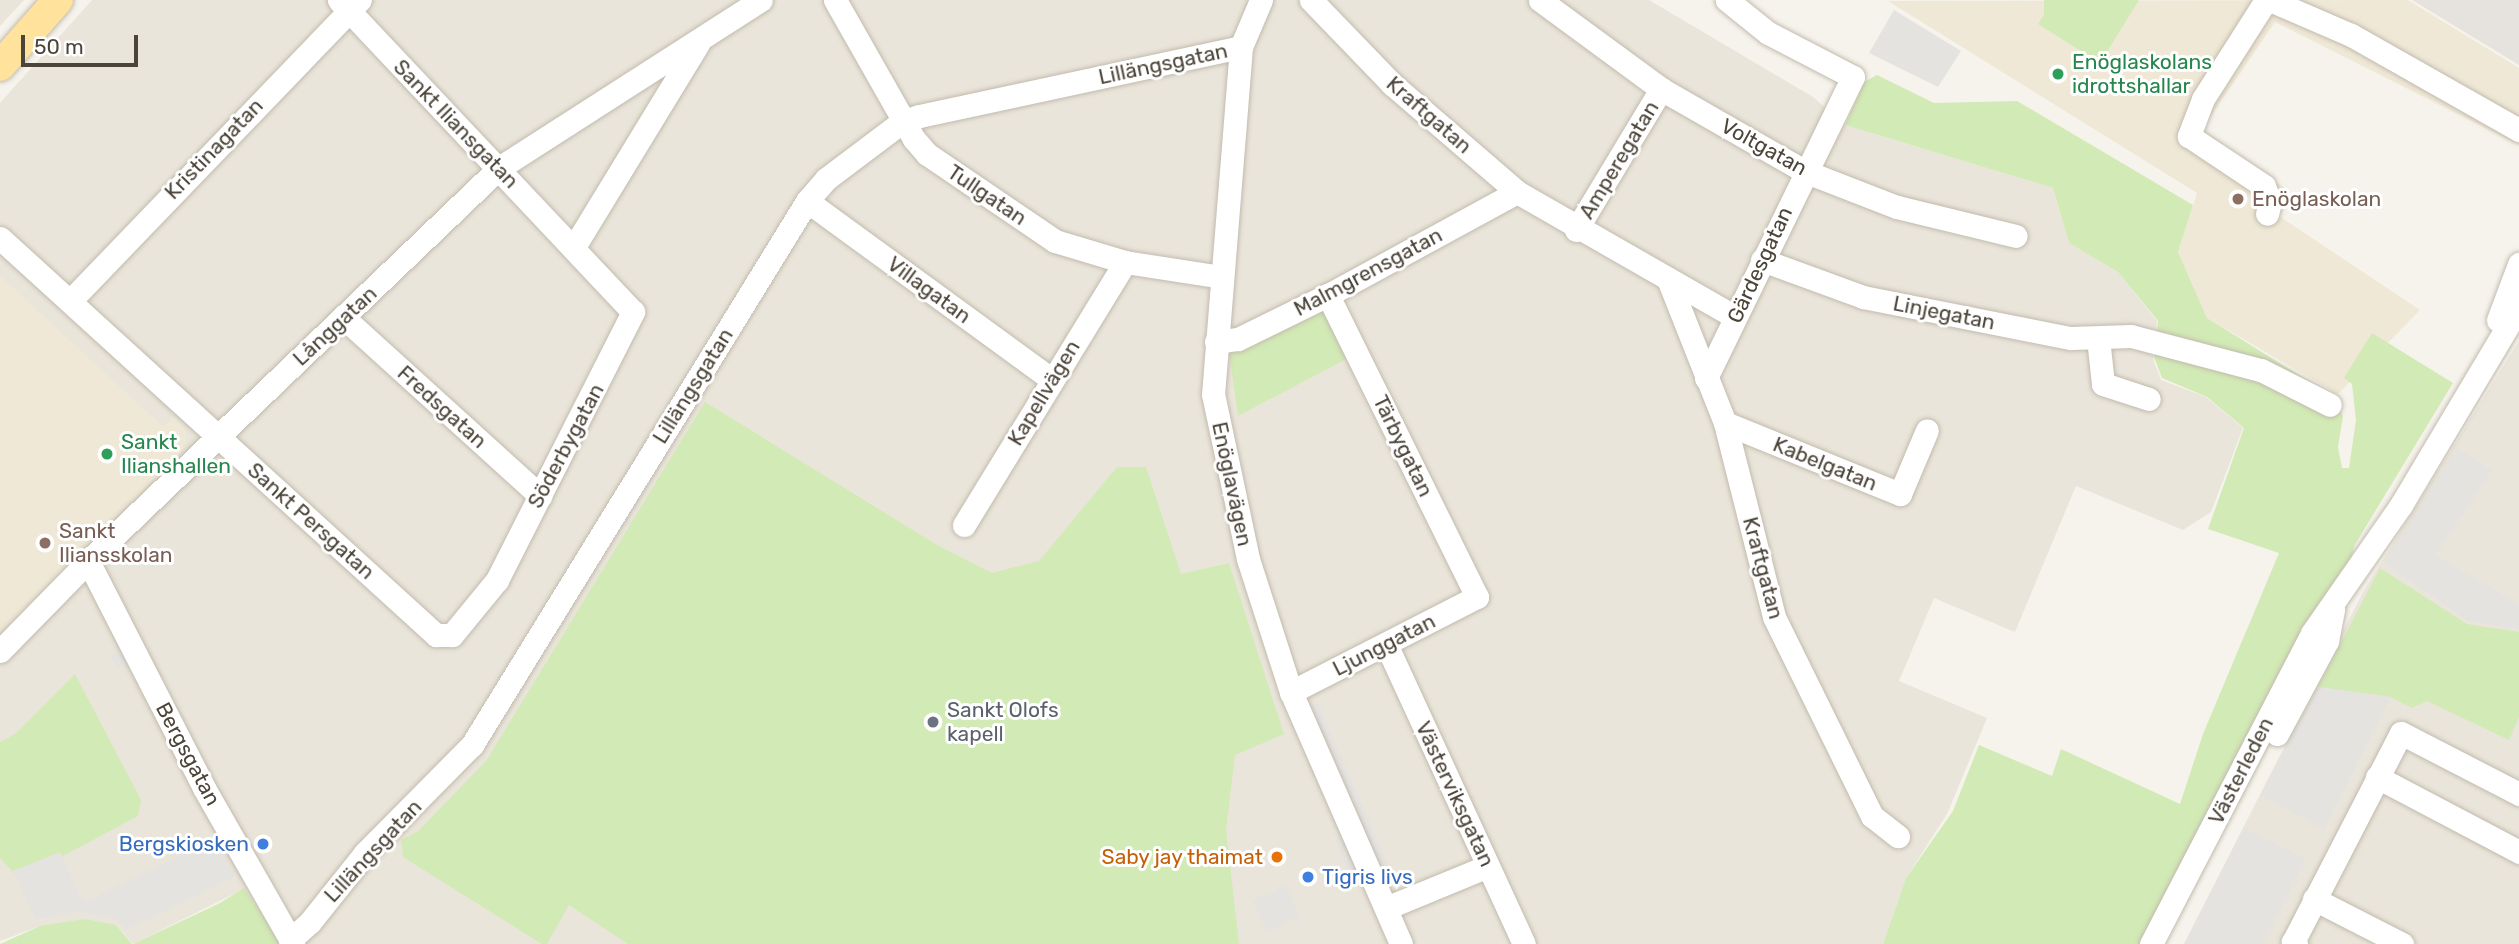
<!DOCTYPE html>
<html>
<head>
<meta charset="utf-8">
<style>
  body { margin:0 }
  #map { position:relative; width:2519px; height:944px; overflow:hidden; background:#f6f3ec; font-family:Rubik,sans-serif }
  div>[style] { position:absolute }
  .residential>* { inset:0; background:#eae5da }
  .industrial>* { inset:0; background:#e6e2dd }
  .education>* { inset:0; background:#efe8d6 }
  .green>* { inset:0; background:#d2eab5 }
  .parking>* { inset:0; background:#e5e3e0; transform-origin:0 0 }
  .roads { filter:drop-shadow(0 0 2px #c2bbae) drop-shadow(0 0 2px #c2bbae) }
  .minor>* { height:23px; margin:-11.5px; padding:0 11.5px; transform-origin:11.5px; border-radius:11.5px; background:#fff }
  .major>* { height:30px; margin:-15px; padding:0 15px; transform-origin:15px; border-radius:15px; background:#ffe39c }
  .dots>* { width:19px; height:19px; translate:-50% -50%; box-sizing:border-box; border:4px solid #fff; border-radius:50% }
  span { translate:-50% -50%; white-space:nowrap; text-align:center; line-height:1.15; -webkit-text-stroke:6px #fff; paint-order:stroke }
  .leisure-label { font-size:21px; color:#27864d }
  .left { translate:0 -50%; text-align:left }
  .street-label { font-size:21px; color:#4b4439 }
  .education-label { font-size:21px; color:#785e54 }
  .worship-label { font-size:21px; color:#5b616d }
  .shop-label { font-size:21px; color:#366cbe }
  .right { translate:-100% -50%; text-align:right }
  .food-label { font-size:21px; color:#c56008 }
  .scale { position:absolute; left:21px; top:35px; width:117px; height:32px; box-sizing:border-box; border:4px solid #4b4439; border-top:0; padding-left:9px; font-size:21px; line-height:24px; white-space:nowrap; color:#4b4439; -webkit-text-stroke:5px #fff; paint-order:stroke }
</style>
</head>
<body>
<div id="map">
  <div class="residential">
    <i style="clip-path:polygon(0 0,24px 0,0 26px)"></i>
    <i style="clip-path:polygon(92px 0,1649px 0,1813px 97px,1845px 125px,2053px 188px,2069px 243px,2118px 272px,2157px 321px,2153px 359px,2161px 380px,2206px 397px,2243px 428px,2211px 512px,2183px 530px,2076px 486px,2015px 632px,1934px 598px,1899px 681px,1987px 718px,1947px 814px,1906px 878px,1883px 944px,282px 944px,244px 889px,133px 944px,116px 925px,40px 926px,0 941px,0 103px)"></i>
    <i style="clip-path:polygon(2519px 341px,2519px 944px,2184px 944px,2363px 592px)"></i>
  </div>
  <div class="industrial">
    <i style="clip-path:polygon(2412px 0,2519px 0,2519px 65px)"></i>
  </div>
  <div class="education">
    <i style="clip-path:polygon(2408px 0,2519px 68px,2519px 145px,2275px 22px,2202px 129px,2286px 189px,2276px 214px,2420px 310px,2338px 394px,2207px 318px,2178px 252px,2197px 193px,1888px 1px)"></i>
    <i style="clip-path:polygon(0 276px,163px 427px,174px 417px,184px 427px,187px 440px,181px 452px,0 634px)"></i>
  </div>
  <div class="green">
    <i style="clip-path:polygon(2044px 0,2139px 0,2100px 63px,2038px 24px,2044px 15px)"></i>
    <i style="clip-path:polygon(1877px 75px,1934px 103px,2017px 101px,2193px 205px,2178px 252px,2207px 318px,2333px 396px,2343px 416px,2338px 447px,2342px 468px,2349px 468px,2356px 420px,2352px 384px,2344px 378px,2372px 333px,2453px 383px,2354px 546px,2351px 561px,2146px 944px,1883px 944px,1906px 878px,1953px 811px,1979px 745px,2052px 776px,2061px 749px,2180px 804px,2203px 734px,2279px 553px,2208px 529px,2244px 428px,2207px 397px,2162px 378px,2154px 357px,2158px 321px,2118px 272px,2069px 243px,2053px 188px,1845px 125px,1864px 82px)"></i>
    <i style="clip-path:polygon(1324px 306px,1350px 357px,1238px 416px,1229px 351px)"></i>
    <i style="clip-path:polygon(705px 402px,937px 545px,992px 573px,1039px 561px,1117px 467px,1146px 467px,1181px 574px,1229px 563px,1284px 734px,1235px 755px,1226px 830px,1239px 944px,628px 944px,569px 905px,547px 944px,542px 944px,403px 857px,401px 840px,418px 831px,486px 761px)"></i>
    <i style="clip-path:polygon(2380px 568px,2467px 624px,2519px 632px,2519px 717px,2509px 740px,2427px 701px,2412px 708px,2391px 697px,2318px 687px)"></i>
    <i style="clip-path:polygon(75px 674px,141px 800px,138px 816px,61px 857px,15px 874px,0 858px,0 742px,15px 734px)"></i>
    <i style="clip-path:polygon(244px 888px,282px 944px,133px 944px,220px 903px)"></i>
    <i style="clip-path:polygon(85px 919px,116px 925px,132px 944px,0 944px,40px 926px)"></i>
  </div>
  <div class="parking">
    <i style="clip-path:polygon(1894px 10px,1961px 51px,1938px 87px,1869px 53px)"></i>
    <i style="clip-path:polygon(2457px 448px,2492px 470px,2436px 555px,2519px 604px,2519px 629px,2468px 621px,2384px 563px)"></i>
    <i style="clip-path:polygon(125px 648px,132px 663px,117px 669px,110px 656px)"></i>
    <i style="clip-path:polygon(2318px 687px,2391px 697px,2324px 829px,2260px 795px)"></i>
    <i style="clip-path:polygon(1318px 702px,1395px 881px,1377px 889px,1367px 866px,1349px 873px,1335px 840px,1353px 833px,1299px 711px)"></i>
    <i style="clip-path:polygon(2244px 827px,2306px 859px,2263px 944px,2184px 944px)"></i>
    <i style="clip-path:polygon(214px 839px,235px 876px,126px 930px,116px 919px,77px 911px,36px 920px,13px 871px,60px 852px,80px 896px,89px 900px)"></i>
    <i style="left:1286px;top:885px;width:35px;height:37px;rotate:66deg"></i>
  </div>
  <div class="roads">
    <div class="minor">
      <i style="left:835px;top:0;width:160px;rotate:60.4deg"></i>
      <i style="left:914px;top:139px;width:20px;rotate:49deg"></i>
      <i style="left:927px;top:154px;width:155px;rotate:34.2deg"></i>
      <i style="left:1055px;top:241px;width:73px;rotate:16.7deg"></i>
      <i style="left:1125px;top:262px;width:98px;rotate:8.8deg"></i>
      <i style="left:1261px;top:0;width:51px;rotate:113.1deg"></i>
      <i style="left:1241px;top:47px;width:348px;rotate:94.6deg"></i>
      <i style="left:1213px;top:394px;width:169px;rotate:78deg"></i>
      <i style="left:1248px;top:559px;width:140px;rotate:72.1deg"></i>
      <i style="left:1291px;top:692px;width:275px;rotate:66.4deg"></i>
      <i style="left:1311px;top:0;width:117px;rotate:46deg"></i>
      <i style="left:1392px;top:84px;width:165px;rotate:40.8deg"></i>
      <i style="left:1517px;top:192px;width:251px;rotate:29.8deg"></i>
      <i style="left:1540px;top:0;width:150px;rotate:36.3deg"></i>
      <i style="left:1661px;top:89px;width:165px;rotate:29.8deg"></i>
      <i style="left:1804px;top:171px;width:100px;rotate:21.2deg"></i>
      <i style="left:1897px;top:207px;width:122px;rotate:13.7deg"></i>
      <i style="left:2266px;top:0;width:117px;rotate:122.5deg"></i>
      <i style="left:2203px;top:99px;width:40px;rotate:111deg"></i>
      <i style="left:2189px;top:136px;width:90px;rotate:33.7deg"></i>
      <i style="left:2264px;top:186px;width:17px;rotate:69deg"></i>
      <i style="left:2270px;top:202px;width:12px;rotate:104deg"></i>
      <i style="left:2270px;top:0;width:88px;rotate:23.4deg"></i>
      <i style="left:2351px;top:35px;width:193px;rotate:29.5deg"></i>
      <i style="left:807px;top:201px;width:302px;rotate:36.1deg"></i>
      <i style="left:1576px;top:230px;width:165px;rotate:-58.9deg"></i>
      <i style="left:0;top:238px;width:590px;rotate:42.32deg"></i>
      <i style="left:436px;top:635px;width:16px"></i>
      <i style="left:452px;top:635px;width:71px;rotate:-50.7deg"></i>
      <i style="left:497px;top:580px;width:301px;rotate:-63.1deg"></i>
      <i style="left:633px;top:312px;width:429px;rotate:-133.3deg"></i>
      <i style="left:574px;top:247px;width:238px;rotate:-58.6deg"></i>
      <i style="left:1762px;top:260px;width:108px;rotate:20.1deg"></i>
      <i style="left:1863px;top:297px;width:212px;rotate:11.2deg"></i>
      <i style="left:2071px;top:338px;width:60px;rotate:-1.9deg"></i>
      <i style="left:2131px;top:336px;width:134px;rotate:14.7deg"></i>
      <i style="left:2261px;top:370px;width:77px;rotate:26.9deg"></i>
      <i style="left:1668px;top:279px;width:155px;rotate:68.4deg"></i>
      <i style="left:1725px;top:423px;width:200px;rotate:75.8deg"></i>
      <i style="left:1774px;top:617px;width:222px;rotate:63.8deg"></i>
      <i style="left:1872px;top:816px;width:33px;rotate:38deg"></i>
      <i style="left:70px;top:301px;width:418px;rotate:-46.1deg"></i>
      <i style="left:344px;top:318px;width:265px;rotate:42.2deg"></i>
      <i style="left:2498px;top:320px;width:60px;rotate:-69.4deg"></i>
      <i style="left:2098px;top:338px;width:46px;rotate:83.8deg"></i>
      <i style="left:2103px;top:384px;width:48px;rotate:18.1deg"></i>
      <i style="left:1216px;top:342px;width:22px;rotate:-8deg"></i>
      <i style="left:1238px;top:339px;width:100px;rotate:-26.1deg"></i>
      <i style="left:1328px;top:295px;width:215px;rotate:-28.6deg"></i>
      <i style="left:1706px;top:378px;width:335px;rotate:-64deg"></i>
      <i style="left:1853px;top:77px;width:96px;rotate:-152.6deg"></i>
      <i style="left:1768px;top:33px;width:53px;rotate:-141.2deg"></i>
      <i style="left:1725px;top:423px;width:189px;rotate:22.1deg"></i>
      <i style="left:1900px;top:494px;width:69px;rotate:-67.1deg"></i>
      <i style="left:964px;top:525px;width:308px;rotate:-58.5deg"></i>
      <i style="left:88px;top:561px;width:255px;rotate:62.9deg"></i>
      <i style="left:204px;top:788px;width:180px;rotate:60.3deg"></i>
      <i style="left:1386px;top:644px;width:330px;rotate:65.3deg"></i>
      <i style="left:0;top:651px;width:126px;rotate:-45.6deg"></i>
      <i style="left:88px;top:561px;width:569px;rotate:-43.72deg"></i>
      <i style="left:499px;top:168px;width:311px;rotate:-32.7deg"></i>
      <i style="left:1291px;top:692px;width:209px;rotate:-27.1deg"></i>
      <i style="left:1477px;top:597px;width:337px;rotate:-116.3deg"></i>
      <i style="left:2277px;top:734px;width:106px;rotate:-61.7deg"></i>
      <i style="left:2327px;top:641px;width:32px;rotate:-79deg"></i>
      <i style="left:2377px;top:777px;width:161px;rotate:27.8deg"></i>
      <i style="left:2314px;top:899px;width:99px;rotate:27.1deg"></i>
      <i style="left:1386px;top:908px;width:110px;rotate:-22.4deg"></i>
      <i style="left:290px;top:940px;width:27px;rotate:-42deg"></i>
      <i style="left:310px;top:922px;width:88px;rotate:-51.4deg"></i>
      <i style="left:365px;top:853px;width:152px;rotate:-45.3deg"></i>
      <i style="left:472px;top:745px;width:639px;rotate:-58.37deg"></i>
      <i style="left:807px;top:201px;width:29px;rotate:-49deg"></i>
      <i style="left:826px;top:179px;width:96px;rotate:-37deg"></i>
      <i style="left:903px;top:121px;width:17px;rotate:-17deg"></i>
      <i style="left:919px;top:116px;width:329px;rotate:-12.1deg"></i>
      <i style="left:2151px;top:944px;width:350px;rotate:-62.6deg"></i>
      <i style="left:2312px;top:633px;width:156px;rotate:-55.2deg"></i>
      <i style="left:2401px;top:505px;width:230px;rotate:-59.2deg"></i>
      <i style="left:2296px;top:944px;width:4px;rotate:-146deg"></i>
      <i style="left:2293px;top:942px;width:235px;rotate:-62.7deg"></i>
      <i style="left:2401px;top:733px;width:133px;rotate:27.3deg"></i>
    </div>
    <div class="major">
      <i style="left:0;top:66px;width:88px;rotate:-48.7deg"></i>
    </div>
  </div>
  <div class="dots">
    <i style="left:2058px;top:74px;background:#2e9e5b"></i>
    <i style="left:2238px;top:199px;background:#8d6e63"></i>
    <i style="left:107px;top:454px;background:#2e9e5b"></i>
    <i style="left:45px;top:543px;background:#8d6e63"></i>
    <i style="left:933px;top:722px;background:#6b7280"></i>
    <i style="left:263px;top:844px;background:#3f7fe0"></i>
    <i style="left:1277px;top:857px;background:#e8710a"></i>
    <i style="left:1308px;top:877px;background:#3f7fe0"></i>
  </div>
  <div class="leisure-label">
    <span class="left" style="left:2072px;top:74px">Enöglaskolans<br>idrottshallar</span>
    <span class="left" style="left:121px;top:454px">Sankt<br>Ilianshallen</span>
  </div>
  <div class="street-label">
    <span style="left:1163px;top:64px;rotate:-12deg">Lillängsgatan</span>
    <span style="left:1429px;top:115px;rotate:41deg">Kraftgatan</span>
    <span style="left:456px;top:124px;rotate:46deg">Sankt Iliansgatan</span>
    <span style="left:1764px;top:147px;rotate:29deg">Voltgatan</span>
    <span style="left:214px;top:149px;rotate:-46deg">Kristinagatan</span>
    <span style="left:1619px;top:160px;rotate:-59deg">Amperegatan</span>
    <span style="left:987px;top:195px;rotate:34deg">Tullgatan</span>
    <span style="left:1760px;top:265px;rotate:-65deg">Gärdesgatan</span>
    <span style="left:1368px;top:272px;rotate:-28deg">Malmgrensgatan</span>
    <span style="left:929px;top:290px;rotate:36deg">Villagatan</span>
    <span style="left:1944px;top:313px;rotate:11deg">Linjegatan</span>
    <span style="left:335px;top:326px;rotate:-43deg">Långgatan</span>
    <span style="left:693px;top:386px;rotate:-58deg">Lillängsgatan</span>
    <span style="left:1044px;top:393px;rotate:-59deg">Kapellvägen</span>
    <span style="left:442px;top:407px;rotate:42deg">Fredsgatan</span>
    <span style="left:566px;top:446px;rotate:-62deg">Söderbygatan</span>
    <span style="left:1403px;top:446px;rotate:64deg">Tärbygatan</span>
    <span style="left:1825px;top:464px;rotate:22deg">Kabelgatan</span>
    <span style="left:1232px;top:484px;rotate:78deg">Enöglavägen</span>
    <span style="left:311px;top:521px;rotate:42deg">Sankt Persgatan</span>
    <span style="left:1763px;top:568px;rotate:75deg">Kraftgatan</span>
    <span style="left:1384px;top:645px;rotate:-27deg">Ljunggatan</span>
    <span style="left:188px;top:754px;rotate:62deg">Bergsgatan</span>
    <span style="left:2241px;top:771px;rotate:-63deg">Västerleden</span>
    <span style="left:1455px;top:794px;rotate:65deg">Västerviksgatan</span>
    <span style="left:373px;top:851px;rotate:-47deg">Lillängsgatan</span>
  </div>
  <div class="education-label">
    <span class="left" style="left:2252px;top:199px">Enöglaskolan</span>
    <span class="left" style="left:59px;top:543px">Sankt<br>Iliansskolan</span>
  </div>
  <div class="worship-label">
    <span class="left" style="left:947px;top:722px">Sankt Olofs<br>kapell</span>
  </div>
  <div class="shop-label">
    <span class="right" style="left:249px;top:844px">Bergskiosken</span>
    <span class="left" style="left:1322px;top:877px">Tigris livs</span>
  </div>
  <div class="food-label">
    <span class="right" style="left:1263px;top:857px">Saby jay thaimat</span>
  </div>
  <div class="scale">50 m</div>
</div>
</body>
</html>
